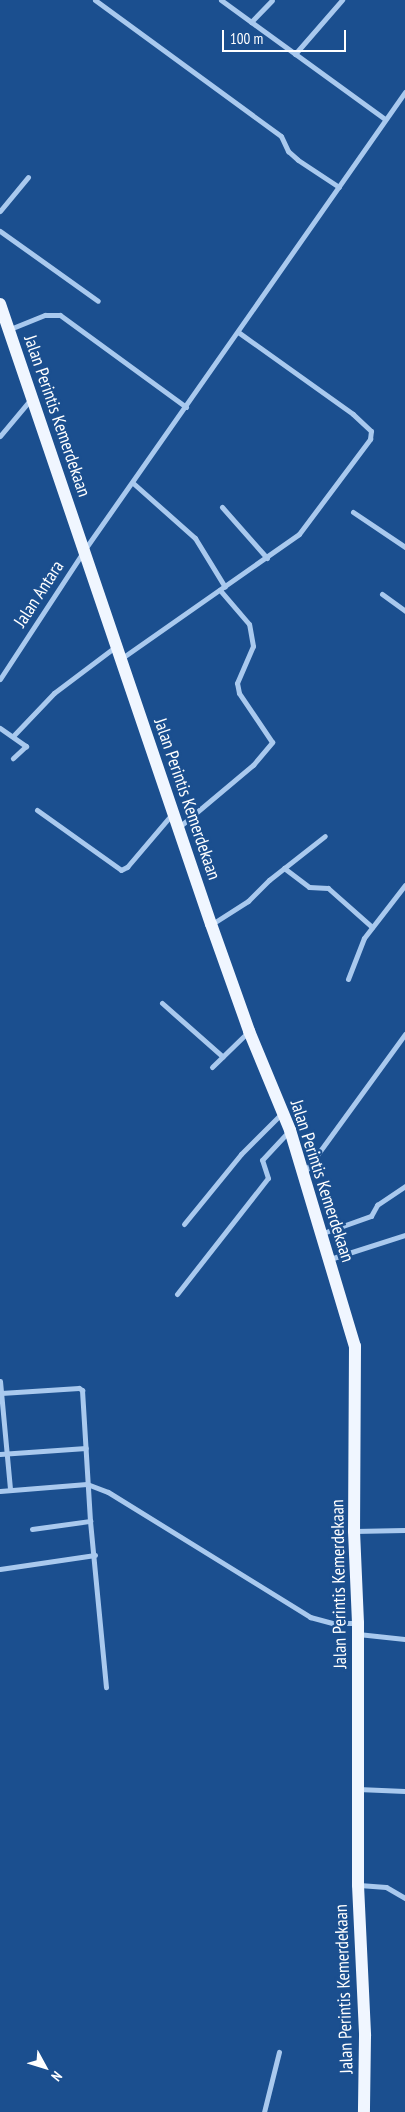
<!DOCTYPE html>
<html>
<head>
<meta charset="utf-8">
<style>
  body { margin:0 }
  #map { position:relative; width:405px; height:2112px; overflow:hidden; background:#1b4f8f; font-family:"PT Sans Narrow",sans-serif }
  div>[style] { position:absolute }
  .street>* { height:5px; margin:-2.5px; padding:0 2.5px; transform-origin:2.5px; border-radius:2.5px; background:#a9c9ee }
  .primary>* { height:12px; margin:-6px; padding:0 6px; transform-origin:6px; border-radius:6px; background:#f0f6ff }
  span { translate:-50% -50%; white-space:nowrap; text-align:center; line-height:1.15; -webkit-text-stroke:5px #1b4f8f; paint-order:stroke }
  .street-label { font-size:18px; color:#fff }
  .north { position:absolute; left:20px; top:2042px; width:50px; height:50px; -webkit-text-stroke:4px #1b4f8f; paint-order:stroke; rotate:129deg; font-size:14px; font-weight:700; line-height:20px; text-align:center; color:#fff }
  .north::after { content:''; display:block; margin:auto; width:18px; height:22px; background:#fff; clip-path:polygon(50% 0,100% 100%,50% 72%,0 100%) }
  .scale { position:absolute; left:222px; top:30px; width:124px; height:22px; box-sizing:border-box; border:2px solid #fff; border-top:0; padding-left:6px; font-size:15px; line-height:18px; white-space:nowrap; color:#fff; -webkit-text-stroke:4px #1b4f8f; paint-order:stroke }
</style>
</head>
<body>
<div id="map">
  <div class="street">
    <i style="left:95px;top:0;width:230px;rotate:36.2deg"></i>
    <i style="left:281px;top:136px;width:17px;rotate:65deg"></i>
    <i style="left:288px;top:151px;width:13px;rotate:42deg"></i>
    <i style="left:298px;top:160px;width:49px;rotate:33.4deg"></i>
    <i style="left:221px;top:0;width:203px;rotate:36deg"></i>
    <i style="left:251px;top:22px;width:30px;rotate:-46deg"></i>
    <i style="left:295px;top:54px;width:72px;rotate:-49deg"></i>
    <i style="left:0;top:211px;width:44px;rotate:-50.5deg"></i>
    <i style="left:0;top:231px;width:120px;rotate:35.5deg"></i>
    <i style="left:10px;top:329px;width:38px;rotate:-22deg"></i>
    <i style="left:45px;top:315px;width:15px"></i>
    <i style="left:60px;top:315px;width:156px;rotate:36.1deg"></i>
    <i style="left:0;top:436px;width:48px;rotate:-50deg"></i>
    <i style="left:133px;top:483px;width:83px;rotate:41.6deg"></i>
    <i style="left:195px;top:538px;width:57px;rotate:58.5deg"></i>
    <i style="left:222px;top:507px;width:68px;rotate:48.6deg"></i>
    <i style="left:353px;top:512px;width:63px;rotate:33.9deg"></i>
    <i style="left:382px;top:594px;width:29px;rotate:36deg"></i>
    <i style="left:122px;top:658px;width:216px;rotate:-35deg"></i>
    <i style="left:299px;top:534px;width:119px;rotate:-53.2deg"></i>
    <i style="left:370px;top:439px;width:8px;rotate:-83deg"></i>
    <i style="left:371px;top:431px;width:25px;rotate:-137deg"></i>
    <i style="left:353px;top:414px;width:141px;rotate:-144.5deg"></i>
    <i style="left:0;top:679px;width:155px;rotate:-56.8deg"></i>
    <i style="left:85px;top:549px;width:558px;rotate:-55deg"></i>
    <i style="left:0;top:728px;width:32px;rotate:35deg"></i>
    <i style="left:26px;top:746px;width:18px;rotate:137deg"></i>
    <i style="left:14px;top:735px;width:58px;rotate:-46.4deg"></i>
    <i style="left:54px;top:693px;width:76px;rotate:-37deg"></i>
    <i style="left:37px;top:810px;width:103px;rotate:35.5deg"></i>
    <i style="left:121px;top:870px;width:7px;rotate:-27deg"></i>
    <i style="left:127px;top:867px;width:71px;rotate:-49.6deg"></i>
    <i style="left:179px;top:827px;width:97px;rotate:-40deg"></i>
    <i style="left:253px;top:765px;width:30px;rotate:-50deg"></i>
    <i style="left:272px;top:742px;width:59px;rotate:-124deg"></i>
    <i style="left:239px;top:693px;width:10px;rotate:-101deg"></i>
    <i style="left:237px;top:683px;width:40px;rotate:-66.6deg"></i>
    <i style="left:253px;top:646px;width:22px;rotate:-100deg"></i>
    <i style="left:249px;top:624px;width:45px;rotate:-130.5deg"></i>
    <i style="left:284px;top:868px;width:31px;rotate:37deg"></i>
    <i style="left:309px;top:887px;width:19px;rotate:3deg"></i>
    <i style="left:328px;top:888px;width:59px;rotate:41.6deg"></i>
    <i style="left:212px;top:924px;width:43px;rotate:-32.6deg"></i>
    <i style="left:248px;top:901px;width:30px;rotate:-45deg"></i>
    <i style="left:269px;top:880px;width:71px;rotate:-38.2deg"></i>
    <i style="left:348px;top:979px;width:44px;rotate:-68.7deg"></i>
    <i style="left:364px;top:938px;width:67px;rotate:-52.3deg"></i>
    <i style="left:162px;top:1003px;width:81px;rotate:41.5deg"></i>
    <i style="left:212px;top:1067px;width:52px;rotate:-44.2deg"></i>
    <i style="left:304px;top:1173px;width:172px;rotate:-54deg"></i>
    <i style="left:184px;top:1224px;width:90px;rotate:-50.8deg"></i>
    <i style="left:241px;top:1154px;width:57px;rotate:-45deg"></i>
    <i style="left:323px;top:1233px;width:51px;rotate:-19.5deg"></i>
    <i style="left:371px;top:1216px;width:13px;rotate:-61deg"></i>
    <i style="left:377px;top:1205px;width:34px;rotate:-34deg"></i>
    <i style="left:330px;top:1259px;width:79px;rotate:-17.7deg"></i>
    <i style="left:177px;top:1294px;width:147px;rotate:-51.9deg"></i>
    <i style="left:268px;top:1178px;width:19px;rotate:-108deg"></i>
    <i style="left:262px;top:1160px;width:41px;rotate:-47deg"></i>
    <i style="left:0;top:1381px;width:108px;rotate:84.7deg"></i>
    <i style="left:1px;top:1393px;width:78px;rotate:-3.7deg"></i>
    <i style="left:79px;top:1388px;width:4px;rotate:34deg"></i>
    <i style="left:82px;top:1390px;width:131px;rotate:86.5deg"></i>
    <i style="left:90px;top:1521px;width:167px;rotate:84.5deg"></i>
    <i style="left:0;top:1454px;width:86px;rotate:-4deg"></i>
    <i style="left:0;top:1491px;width:87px;rotate:-4.6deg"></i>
    <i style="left:87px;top:1484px;width:22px;rotate:21deg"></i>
    <i style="left:108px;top:1492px;width:238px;rotate:31.7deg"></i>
    <i style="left:310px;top:1617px;width:24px;rotate:15deg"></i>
    <i style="left:333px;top:1623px;width:23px"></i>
    <i style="left:32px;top:1529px;width:59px;rotate:-7.9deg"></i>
    <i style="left:354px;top:1531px;width:51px;rotate:-1.1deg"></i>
    <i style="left:0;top:1569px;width:96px;rotate:-8.4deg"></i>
    <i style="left:358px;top:1634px;width:47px;rotate:6.1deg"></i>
    <i style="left:358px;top:1789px;width:47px;rotate:2.4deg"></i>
    <i style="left:359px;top:1885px;width:27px;rotate:4deg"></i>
    <i style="left:386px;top:1887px;width:22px;rotate:30deg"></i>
    <i style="left:264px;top:2112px;width:62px;rotate:-76deg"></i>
  </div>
  <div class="primary">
    <i style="left:0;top:304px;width:655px;rotate:71.21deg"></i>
    <i style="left:211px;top:924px;width:114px;rotate:70.4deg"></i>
    <i style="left:249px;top:1031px;width:107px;rotate:67.5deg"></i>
    <i style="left:290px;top:1130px;width:226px;rotate:73.3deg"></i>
    <i style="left:355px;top:1346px;width:185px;rotate:90.3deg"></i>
    <i style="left:354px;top:1531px;width:92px;rotate:87.5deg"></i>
    <i style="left:358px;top:1623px;width:262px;rotate:90deg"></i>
    <i style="left:358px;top:1885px;width:151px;rotate:87.3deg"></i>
    <i style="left:365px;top:2036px;width:76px;rotate:90.8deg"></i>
  </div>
  <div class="street-label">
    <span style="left:57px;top:416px;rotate:71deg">Jalan Perintis Kemerdekaan</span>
    <span style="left:39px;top:594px;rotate:-57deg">Jalan Antara</span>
    <span style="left:187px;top:799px;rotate:71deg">Jalan Perintis Kemerdekaan</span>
    <span style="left:322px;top:1181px;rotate:72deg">Jalan Perintis Kemerdekaan</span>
    <span style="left:339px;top:1584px;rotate:-91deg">Jalan Perintis Kemerdekaan</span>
    <span style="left:344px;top:1989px;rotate:-92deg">Jalan Perintis Kemerdekaan</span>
  </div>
  <div class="north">N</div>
  <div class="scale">100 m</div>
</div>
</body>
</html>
